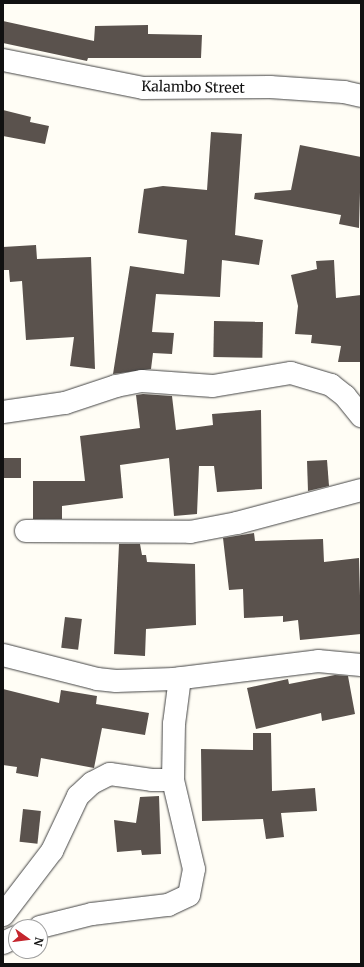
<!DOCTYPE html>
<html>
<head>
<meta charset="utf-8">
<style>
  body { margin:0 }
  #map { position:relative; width:364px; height:967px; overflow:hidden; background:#fffdf5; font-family:Merriweather,serif }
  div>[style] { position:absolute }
  .building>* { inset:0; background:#5a524d; transform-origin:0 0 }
  .roads { filter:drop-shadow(0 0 1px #444) drop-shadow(0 0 1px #444) }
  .street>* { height:22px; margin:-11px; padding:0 11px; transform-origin:11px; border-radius:11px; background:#fff }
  span { translate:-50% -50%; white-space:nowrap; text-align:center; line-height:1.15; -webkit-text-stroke:4px #fff; paint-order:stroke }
  .street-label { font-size:14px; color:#111 }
  .frame { position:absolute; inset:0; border:4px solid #111; pointer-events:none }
  .north { position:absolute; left:8px; top:919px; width:40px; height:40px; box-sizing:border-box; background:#fff; border:1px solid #a0a0a0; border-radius:50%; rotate:104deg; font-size:11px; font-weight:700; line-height:16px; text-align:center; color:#111 }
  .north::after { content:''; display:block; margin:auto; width:14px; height:18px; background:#c4262e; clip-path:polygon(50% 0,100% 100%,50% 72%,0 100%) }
</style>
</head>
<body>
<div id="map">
  <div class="building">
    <i style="clip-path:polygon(3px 21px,94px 41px,95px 26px,148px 25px,148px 34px,202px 35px,201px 58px,88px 58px,87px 61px,3px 43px)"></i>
    <i style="clip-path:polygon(3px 110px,31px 117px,30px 122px,49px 126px,45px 144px,3px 136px)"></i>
    <i style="clip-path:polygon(211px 132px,242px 134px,235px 235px,263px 240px,259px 265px,222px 260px,220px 297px,156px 294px,152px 332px,174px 333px,172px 354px,153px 353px,151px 369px,113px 374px,130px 266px,184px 274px,187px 240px,138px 233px,144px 189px,163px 186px,207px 190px)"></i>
    <i style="clip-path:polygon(300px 145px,361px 157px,359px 228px,339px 224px,341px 215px,254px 199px,255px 193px,291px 190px)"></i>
    <i style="clip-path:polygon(36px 245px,37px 259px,91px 257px,95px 369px,70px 366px,74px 337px,26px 340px,22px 281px,10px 282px,9px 270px,3px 270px,3px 247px)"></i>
    <i style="clip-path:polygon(334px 260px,336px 298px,361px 295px,361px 362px,338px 362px,341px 346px,311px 343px,312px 335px,295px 334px,298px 306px,291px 275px,317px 269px,316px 261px)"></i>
    <i style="left:214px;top:321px;width:49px;height:36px;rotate:1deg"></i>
    <i style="clip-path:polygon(143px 394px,172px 396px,176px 430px,213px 425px,212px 414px,261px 410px,262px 489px,217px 492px,214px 466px,199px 466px,197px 514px,174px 516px,169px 458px,120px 465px,123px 498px,62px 506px,62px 519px,33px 519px,33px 481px,85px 481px,80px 436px,140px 428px,136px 395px)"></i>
    <i style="left:3px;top:458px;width:18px;height:20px"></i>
    <i style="clip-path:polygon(327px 460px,329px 486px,308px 491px,307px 461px)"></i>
    <i style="clip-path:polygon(254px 533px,255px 541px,323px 539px,324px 562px,359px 558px,361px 634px,300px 640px,298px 620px,283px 622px,283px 616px,244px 618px,243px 589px,229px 590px,223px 538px)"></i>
    <i style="clip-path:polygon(119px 544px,140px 544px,142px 555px,146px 555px,147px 562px,195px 564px,196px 625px,146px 629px,145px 656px,114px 654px)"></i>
    <i style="left:65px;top:617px;width:17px;height:31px;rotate:7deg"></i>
    <i style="clip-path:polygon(335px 675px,348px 676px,355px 714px,322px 721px,321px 713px,256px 729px,247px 688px,288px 679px,289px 684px)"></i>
    <i style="clip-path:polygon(3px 689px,59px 703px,61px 690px,97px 696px,96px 704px,149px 713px,145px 735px,102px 728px,94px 768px,41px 758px,38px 777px,16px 773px,17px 767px,3px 765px)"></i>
    <i style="clip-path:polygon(253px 733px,271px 733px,272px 791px,315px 788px,317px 811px,281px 813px,284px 837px,266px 839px,263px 819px,202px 821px,201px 749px,253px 750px)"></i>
    <i style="clip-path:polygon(159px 796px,161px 854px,142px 855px,141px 850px,117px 852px,114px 820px,136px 823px,140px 797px)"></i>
    <i style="left:23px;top:809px;width:18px;height:33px;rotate:6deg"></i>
  </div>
  <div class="roads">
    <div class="street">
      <i style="left:3px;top:60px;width:143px;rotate:11.3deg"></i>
      <i style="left:143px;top:88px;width:127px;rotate:-0.5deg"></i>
      <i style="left:270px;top:87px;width:74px;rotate:3.9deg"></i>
      <i style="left:344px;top:92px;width:17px;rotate:13deg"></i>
      <i style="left:3px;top:412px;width:63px;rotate:-8.3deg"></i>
      <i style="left:65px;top:403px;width:54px;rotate:-18.4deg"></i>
      <i style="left:116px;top:386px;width:26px;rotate:-11deg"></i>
      <i style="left:142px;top:381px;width:71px;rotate:4deg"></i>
      <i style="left:213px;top:386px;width:79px;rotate:-9.5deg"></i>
      <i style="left:291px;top:373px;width:42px;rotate:16.7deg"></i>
      <i style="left:331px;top:385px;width:18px;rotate:38deg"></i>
      <i style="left:345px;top:396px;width:26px;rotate:51deg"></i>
      <i style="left:26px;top:531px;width:164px;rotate:0.3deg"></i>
      <i style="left:190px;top:532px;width:48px;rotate:-10.8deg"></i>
      <i style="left:237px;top:523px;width:128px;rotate:-14.9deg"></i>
      <i style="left:3px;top:655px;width:97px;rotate:14.3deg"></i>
      <i style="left:97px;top:679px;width:19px;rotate:6deg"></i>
      <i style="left:116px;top:681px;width:58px;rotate:-2deg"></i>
      <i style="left:174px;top:679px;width:145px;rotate:-7.1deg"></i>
      <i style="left:318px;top:661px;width:43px;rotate:5.3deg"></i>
      <i style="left:3px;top:915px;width:81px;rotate:-52.6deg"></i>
      <i style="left:52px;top:851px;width:61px;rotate:-64.7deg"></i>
      <i style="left:78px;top:796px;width:19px;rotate:-43deg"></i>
      <i style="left:92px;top:783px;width:20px;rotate:-27deg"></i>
      <i style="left:110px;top:774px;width:42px;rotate:8.1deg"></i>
      <i style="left:152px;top:780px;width:21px"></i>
      <i style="left:40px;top:927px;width:54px;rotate:-14deg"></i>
      <i style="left:92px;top:914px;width:77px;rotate:-6.8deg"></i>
      <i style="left:168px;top:905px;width:23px;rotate:-25deg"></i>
      <i style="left:189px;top:895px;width:26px;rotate:-79deg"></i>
      <i style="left:194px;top:869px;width:91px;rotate:-103.3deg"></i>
      <i style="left:173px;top:780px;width:56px;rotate:-89deg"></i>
      <i style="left:174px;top:724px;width:46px;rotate:-82.6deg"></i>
      <i style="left:3px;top:943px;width:14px;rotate:-25deg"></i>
    </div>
  </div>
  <div class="street-label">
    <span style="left:193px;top:87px;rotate:1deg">Kalambo Street</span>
  </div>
  <div class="frame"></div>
  <div class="north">N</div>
</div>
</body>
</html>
